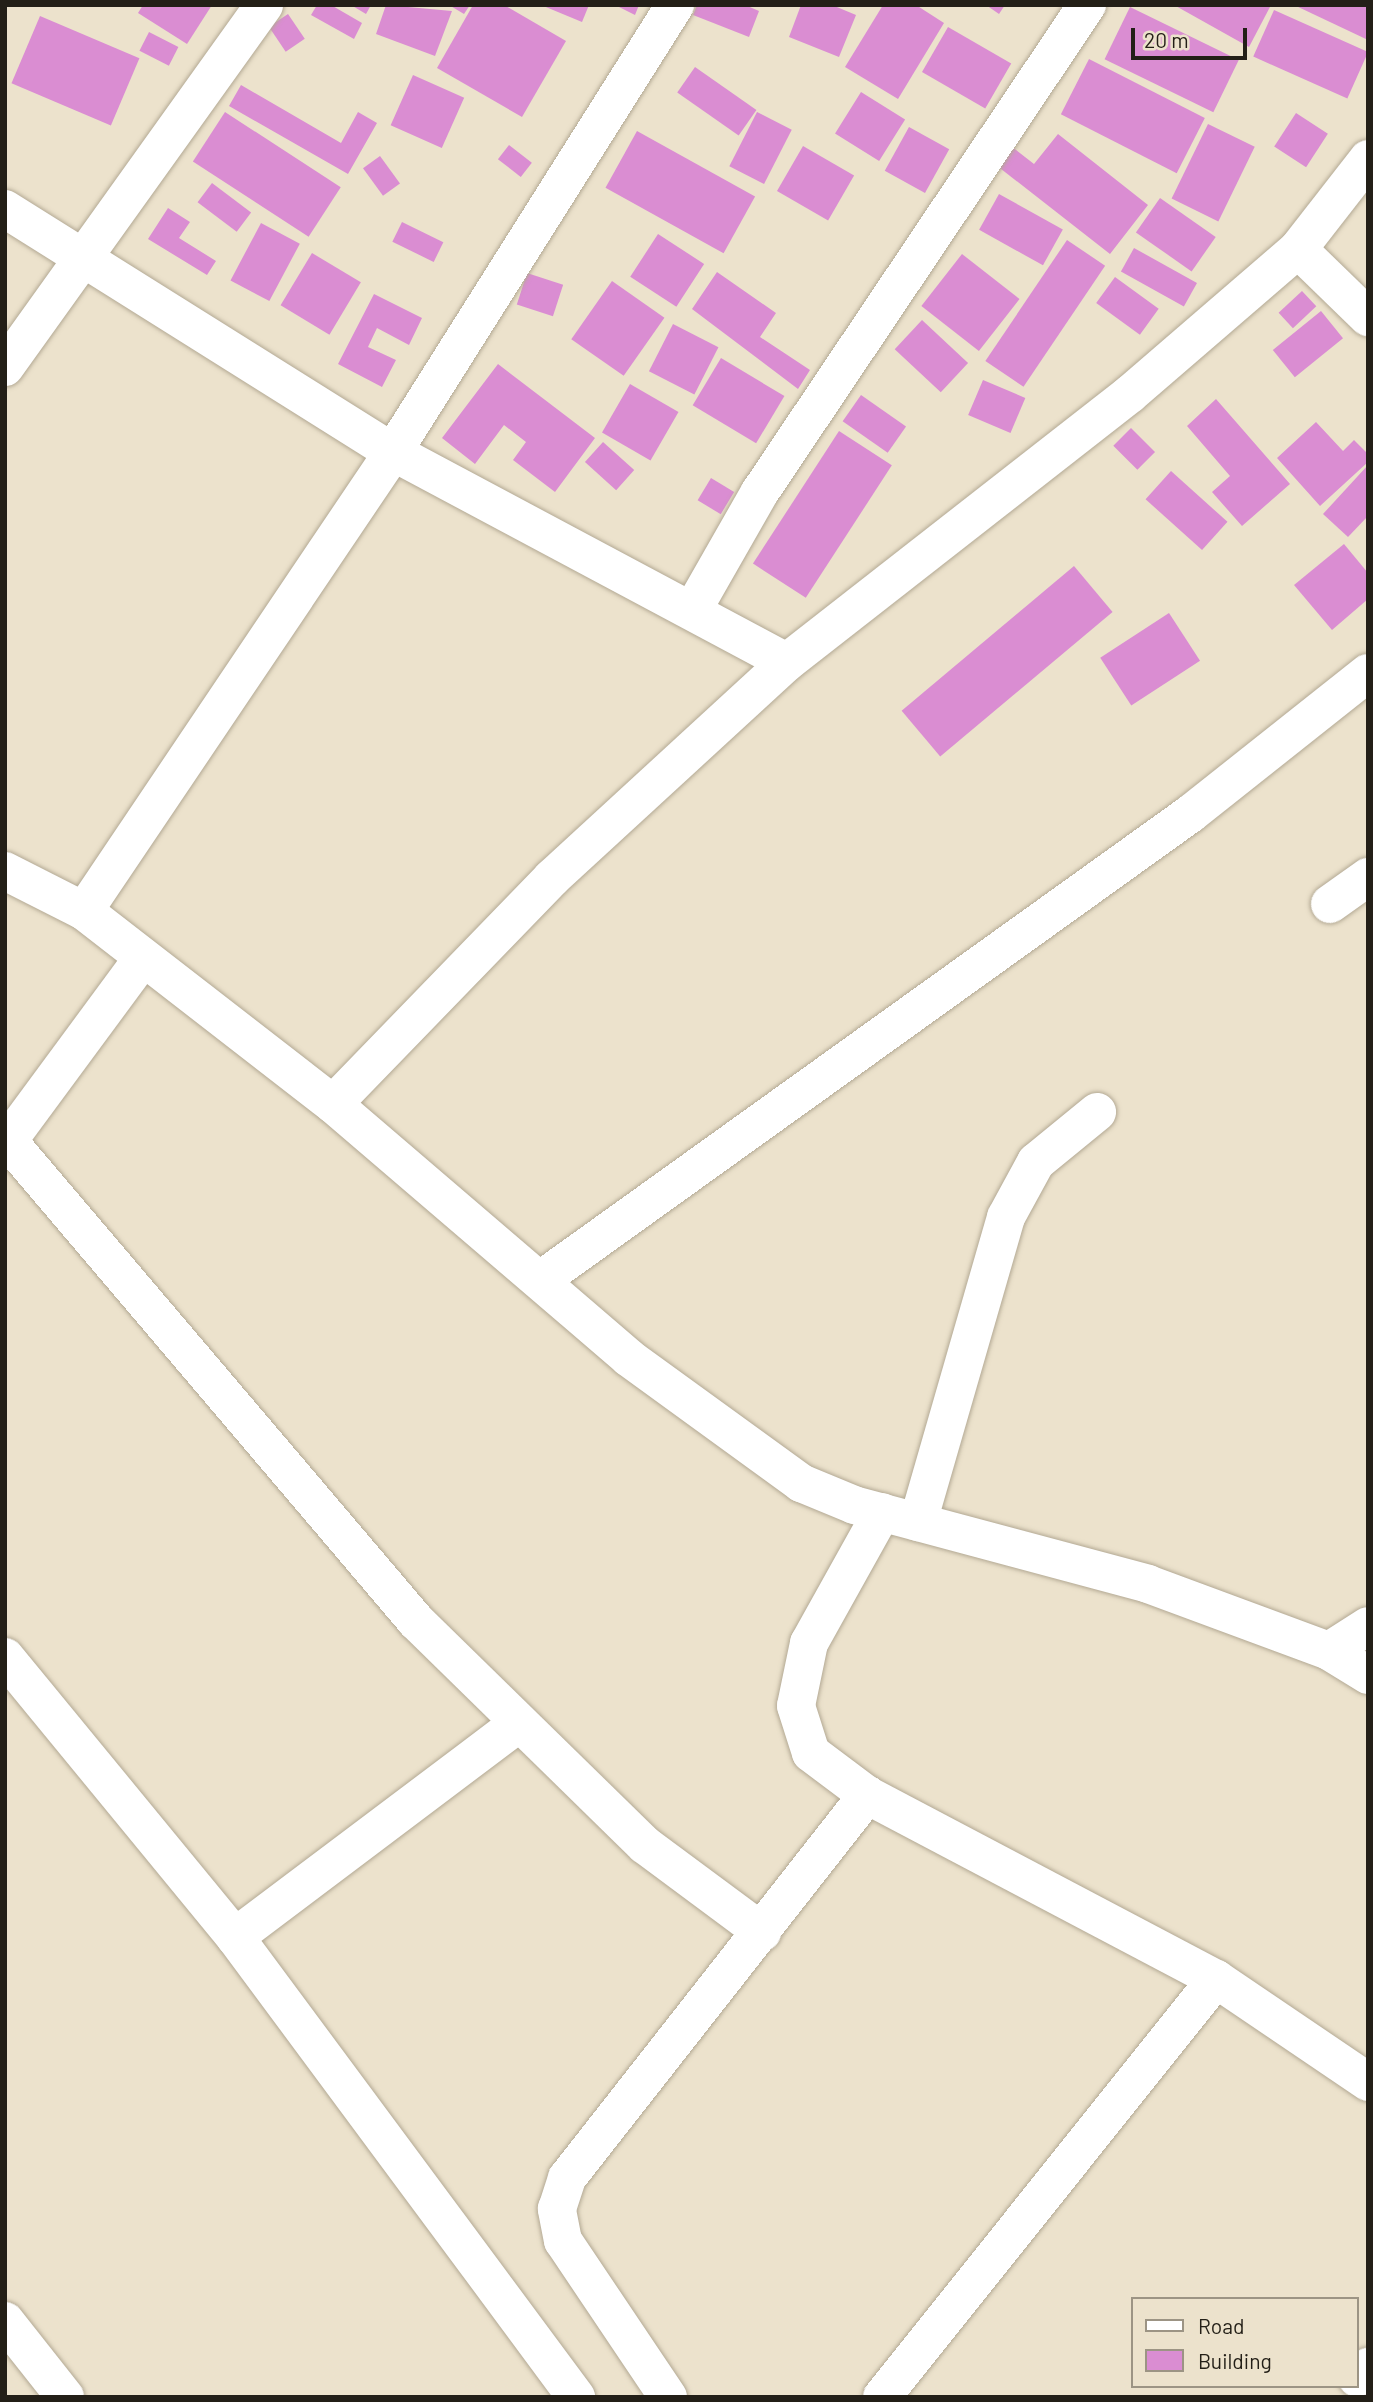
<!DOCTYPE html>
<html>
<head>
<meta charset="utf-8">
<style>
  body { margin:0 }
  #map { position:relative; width:1373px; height:2402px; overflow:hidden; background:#ece2cc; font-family:Barlow,sans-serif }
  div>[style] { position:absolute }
  .building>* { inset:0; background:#da8dd2; transform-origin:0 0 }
  .roads { filter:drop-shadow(0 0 2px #b3a994) drop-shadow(0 0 2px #b3a994) }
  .minor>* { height:38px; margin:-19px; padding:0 19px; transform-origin:19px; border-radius:19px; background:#fff }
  span { translate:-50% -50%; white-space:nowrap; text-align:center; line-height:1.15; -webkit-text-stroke:6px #ece2cc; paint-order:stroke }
  .frame { position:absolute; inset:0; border:7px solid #231f17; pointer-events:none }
  .legend { position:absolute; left:1131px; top:2297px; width:228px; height:91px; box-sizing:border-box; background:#ece2cc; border:2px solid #9c9484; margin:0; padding:9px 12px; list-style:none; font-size:21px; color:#231f17 }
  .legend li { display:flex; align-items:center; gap:14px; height:35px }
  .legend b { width:35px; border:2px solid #9c9484 }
  .scale { position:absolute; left:1131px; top:28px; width:116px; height:32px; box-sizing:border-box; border:4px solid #231f17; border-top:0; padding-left:9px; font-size:21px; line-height:24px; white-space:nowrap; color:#231f17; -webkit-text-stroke:5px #ece2cc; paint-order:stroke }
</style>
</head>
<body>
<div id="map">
  <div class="building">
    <i style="clip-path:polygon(143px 5px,212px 5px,187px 44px,138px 13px)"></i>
    <i style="clip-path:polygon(317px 5px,331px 5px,362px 23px,354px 39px,311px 15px)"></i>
    <i style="clip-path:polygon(351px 5px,371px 5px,366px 14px)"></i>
    <i style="clip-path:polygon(386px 5px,452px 11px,435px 56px,376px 34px)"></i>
    <i style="clip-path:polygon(449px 5px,470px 5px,464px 14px)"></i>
    <i style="clip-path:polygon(473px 5px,504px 5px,566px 41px,522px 117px,437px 68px)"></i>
    <i style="clip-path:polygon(541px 5px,589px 5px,582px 22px)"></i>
    <i style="clip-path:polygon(615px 5px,639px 5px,635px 15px)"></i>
    <i style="clip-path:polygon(697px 5px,745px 5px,759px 11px,749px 37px,693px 15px)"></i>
    <i style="clip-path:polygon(801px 5px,832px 5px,856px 15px,839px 57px,789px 37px)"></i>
    <i style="clip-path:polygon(883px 5px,916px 5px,944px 23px,898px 99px,845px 67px)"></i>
    <i style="clip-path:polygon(986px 5px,1005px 5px,999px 14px)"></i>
    <i style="clip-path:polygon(1174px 5px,1271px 5px,1249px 47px)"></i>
    <i style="clip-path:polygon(1294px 5px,1368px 5px,1368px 40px)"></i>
    <i style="left:1130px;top:7px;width:121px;height:58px;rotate:26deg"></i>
    <i style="left:1274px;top:10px;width:103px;height:51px;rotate:24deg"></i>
    <i style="left:288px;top:14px;width:30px;height:23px;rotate:56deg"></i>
    <i style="left:40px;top:16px;width:108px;height:73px;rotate:23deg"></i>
    <i style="left:948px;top:27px;width:73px;height:52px;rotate:30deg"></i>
    <i style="left:149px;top:32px;width:33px;height:21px;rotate:27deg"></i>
    <i style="left:1089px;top:59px;width:130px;height:62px;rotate:27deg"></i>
    <i style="left:695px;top:67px;width:75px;height:31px;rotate:35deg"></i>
    <i style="left:413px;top:75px;width:56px;height:55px;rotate:24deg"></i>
    <i style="clip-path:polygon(241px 85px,341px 143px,358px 112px,377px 123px,348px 174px,229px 106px)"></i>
    <i style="left:861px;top:92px;width:52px;height:49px;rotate:32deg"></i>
    <i style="left:225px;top:112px;width:138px;height:59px;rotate:33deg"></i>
    <i style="left:757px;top:112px;width:39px;height:61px;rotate:27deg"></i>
    <i style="left:1296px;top:113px;width:38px;height:40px;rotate:33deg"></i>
    <i style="left:1208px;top:124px;width:52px;height:83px;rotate:26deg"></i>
    <i style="left:909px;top:127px;width:46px;height:50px;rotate:29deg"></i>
    <i style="left:637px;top:131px;width:135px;height:65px;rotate:29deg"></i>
    <i style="clip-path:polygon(1058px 134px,1148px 205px,1110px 254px,996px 165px,1011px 146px,1034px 164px)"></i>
    <i style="left:509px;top:145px;width:29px;height:18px;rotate:38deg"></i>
    <i style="left:803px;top:146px;width:59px;height:52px;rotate:30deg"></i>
    <i style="left:380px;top:156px;width:34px;height:21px;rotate:54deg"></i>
    <i style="left:212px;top:183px;width:49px;height:24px;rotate:37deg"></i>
    <i style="left:999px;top:194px;width:73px;height:41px;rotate:29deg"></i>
    <i style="left:1160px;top:198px;width:68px;height:42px;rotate:35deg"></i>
    <i style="clip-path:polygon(168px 208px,190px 222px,179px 238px,216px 261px,207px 275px,148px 239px)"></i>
    <i style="left:402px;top:222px;width:46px;height:22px;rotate:26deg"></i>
    <i style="left:261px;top:223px;width:44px;height:65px;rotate:28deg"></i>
    <i style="left:658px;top:234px;width:55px;height:51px;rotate:33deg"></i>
    <i style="left:1067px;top:240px;width:46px;height:146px;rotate:34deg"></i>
    <i style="left:1134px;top:248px;width:72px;height:27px;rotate:29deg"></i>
    <i style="left:312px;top:253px;width:57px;height:61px;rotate:31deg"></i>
    <i style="left:962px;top:254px;width:73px;height:66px;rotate:38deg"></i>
    <i style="clip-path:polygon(717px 272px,776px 313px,760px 337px,810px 370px,798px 389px,692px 309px)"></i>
    <i style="left:527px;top:273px;width:38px;height:33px;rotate:18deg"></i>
    <i style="left:1115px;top:277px;width:54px;height:32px;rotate:36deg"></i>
    <i style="left:612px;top:281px;width:64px;height:71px;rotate:35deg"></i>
    <i style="left:1302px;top:291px;width:21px;height:32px;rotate:47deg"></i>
    <i style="clip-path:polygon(374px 294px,422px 318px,409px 345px,377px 328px,368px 347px,396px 360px,382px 387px,338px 364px)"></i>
    <i style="left:1321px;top:311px;width:35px;height:62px;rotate:51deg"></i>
    <i style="left:922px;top:320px;width:63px;height:40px;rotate:43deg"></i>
    <i style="left:673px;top:324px;width:51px;height:53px;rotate:27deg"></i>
    <i style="left:721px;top:358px;width:74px;height:55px;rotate:31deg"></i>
    <i style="clip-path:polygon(498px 364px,595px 438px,555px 492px,513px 460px,526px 442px,504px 425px,475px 464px,442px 438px)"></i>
    <i style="left:983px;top:380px;width:46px;height:38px;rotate:23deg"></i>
    <i style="left:630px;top:384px;width:56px;height:56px;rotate:30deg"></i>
    <i style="left:861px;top:395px;width:55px;height:32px;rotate:35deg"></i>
    <i style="clip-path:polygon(1216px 399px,1290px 484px,1242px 526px,1212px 492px,1230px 476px,1187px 426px)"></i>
    <i style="clip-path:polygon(1316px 422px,1343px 451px,1354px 440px,1368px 454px,1368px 462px,1320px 506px,1277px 458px)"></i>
    <i style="left:1131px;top:428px;width:34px;height:25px;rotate:45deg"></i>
    <i style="left:839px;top:431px;width:63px;height:158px;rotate:33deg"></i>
    <i style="left:603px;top:442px;width:42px;height:27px;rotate:42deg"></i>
    <i style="clip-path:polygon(1368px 465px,1368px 516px,1348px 537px,1323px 514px)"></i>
    <i style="left:1171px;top:471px;width:76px;height:38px;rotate:42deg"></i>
    <i style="left:711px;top:478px;width:27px;height:26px;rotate:31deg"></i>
    <i style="clip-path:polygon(1344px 544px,1368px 573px,1368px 599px,1332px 630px,1294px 585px)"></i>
    <i style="left:1074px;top:566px;width:60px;height:225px;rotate:50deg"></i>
    <i style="left:1169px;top:613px;width:57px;height:82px;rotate:57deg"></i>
  </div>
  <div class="roads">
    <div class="minor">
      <i style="left:5px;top:209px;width:458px;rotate:32.1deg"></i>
      <i style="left:393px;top:452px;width:446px;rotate:28.1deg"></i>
      <i style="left:1298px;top:249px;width:98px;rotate:44.2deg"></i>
      <i style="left:5px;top:367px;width:445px;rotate:-54.4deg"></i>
      <i style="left:692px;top:611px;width:137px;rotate:-60.3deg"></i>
      <i style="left:760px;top:492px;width:587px;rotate:-56.12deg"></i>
      <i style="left:5px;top:871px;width:89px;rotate:26.9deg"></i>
      <i style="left:84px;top:911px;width:315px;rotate:37.8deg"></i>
      <i style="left:333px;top:1104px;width:390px;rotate:40.6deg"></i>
      <i style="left:629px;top:1358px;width:213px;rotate:36deg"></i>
      <i style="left:801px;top:1483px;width:57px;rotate:22.5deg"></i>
      <i style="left:854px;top:1505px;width:304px;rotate:15deg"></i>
      <i style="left:1148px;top:1584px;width:193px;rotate:20.3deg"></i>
      <i style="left:1329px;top:1651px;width:46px;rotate:31.6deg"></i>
      <i style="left:1330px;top:904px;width:47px;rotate:-35.4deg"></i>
      <i style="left:84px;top:911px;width:553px;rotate:-56.05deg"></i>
      <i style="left:393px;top:452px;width:529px;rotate:-57.75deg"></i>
      <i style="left:333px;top:1104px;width:315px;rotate:-45.9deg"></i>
      <i style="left:552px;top:878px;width:319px;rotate:-42.6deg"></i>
      <i style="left:787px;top:662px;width:435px;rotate:-38deg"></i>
      <i style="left:1130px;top:394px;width:222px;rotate:-40.8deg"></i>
      <i style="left:1298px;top:249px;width:114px;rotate:-52.1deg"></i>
      <i style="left:9px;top:1142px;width:629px;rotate:49.65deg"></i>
      <i style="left:416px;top:1621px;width:320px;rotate:44.4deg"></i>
      <i style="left:645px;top:1845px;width:146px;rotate:36.6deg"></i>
      <i style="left:5px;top:1145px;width:232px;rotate:-53.6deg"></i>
      <i style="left:542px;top:1279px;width:798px;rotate:-35.66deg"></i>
      <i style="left:1190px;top:814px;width:227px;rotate:-38.4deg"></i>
      <i style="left:882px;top:1512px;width:150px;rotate:119.1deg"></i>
      <i style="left:809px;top:1643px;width:64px;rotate:101.7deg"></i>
      <i style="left:796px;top:1706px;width:49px;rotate:72.3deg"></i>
      <i style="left:811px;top:1753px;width:70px;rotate:36.9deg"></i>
      <i style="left:867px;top:1795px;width:395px;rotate:27.8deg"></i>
      <i style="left:1216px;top:1979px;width:184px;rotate:34.1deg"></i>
      <i style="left:918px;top:1522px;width:317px;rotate:-73.9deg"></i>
      <i style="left:1006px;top:1217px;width:63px;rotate:-61.4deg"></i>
      <i style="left:1036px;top:1162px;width:79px;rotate:-39.3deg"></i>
      <i style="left:1329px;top:1651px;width:46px;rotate:-32.7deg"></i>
      <i style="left:5px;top:1657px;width:362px;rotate:50.6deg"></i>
      <i style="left:235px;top:1937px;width:573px;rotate:53.45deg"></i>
      <i style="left:235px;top:1937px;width:356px;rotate:-37deg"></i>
      <i style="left:5px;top:2321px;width:97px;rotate:51.7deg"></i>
      <i style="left:1357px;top:2378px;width:16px;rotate:-45deg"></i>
      <i style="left:668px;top:2397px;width:188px;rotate:-123.9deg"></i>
      <i style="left:563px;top:2241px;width:33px;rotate:-101deg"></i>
      <i style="left:557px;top:2209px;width:33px;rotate:-72deg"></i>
      <i style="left:567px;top:2178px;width:487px;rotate:-51.9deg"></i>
      <i style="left:882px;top:2397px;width:535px;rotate:-51.37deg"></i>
    </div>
  </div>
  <div class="frame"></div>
  <ul class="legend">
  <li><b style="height:9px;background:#fff"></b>Road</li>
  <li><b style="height:19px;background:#da8dd2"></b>Building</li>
  </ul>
  <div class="scale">20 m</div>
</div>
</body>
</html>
